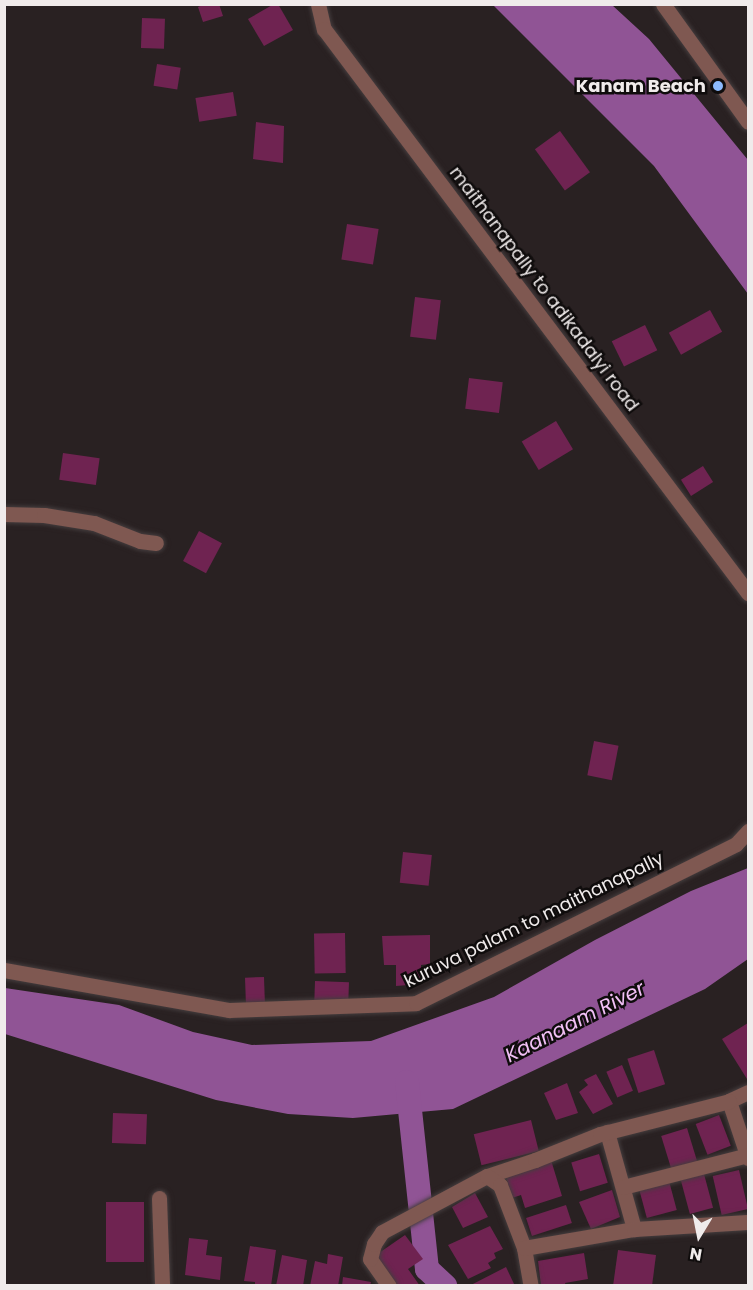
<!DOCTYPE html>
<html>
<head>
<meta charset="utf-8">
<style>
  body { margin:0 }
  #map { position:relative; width:753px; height:1290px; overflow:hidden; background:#292122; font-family:Poppins,sans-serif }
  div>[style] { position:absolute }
  .water>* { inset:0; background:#905495 }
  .canal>* { height:24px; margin:-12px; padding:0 12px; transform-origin:12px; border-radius:12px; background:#905495 }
  .building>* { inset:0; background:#6f2351; transform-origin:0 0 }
  .roads { filter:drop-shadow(0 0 2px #453d3e) drop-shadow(0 0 2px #453d3e) }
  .street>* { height:15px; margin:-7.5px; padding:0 7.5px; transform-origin:7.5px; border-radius:7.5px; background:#7f5851 }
  .dots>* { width:16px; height:16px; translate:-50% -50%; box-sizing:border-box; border:3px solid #0f0c0c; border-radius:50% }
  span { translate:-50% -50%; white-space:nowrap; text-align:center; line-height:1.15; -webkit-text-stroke:5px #0f0c0c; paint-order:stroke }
  .poi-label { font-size:18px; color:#f0ebeb; font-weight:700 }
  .right { translate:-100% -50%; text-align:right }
  .street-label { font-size:18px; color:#f0ebeb }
  .water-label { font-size:20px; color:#f2c0f6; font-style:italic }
  .frame { position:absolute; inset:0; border:6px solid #f0ebeb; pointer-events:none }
  .north { position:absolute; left:669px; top:1206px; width:60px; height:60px; -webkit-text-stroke:4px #0f0c0c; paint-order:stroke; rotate:190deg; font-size:16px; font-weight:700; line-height:24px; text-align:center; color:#f0ebeb }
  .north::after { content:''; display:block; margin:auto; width:21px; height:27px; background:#f0ebeb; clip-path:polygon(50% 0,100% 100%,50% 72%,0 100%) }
</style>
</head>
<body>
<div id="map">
  <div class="water">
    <i style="clip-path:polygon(493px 5px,612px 5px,649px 39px,748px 160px,748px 294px,654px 166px)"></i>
    <i style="clip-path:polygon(748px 868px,748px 959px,705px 989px,453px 1109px,353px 1118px,288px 1114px,216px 1100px,5px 1034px,5px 988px,119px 1005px,193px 1032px,252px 1045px,371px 1041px,494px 997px,595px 940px,691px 891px)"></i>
  </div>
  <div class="canal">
    <i style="left:407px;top:1082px;width:188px;rotate:83.9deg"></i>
    <i style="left:427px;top:1269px;width:25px;rotate:43deg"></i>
  </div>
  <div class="building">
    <i style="clip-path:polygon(205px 4px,219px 4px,223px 16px,203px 22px,198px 7px)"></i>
    <i style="clip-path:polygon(274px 4px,278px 4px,293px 30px,264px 46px,248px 19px)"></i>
    <i style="left:142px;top:18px;width:23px;height:30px;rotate:2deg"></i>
    <i style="left:157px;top:64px;width:24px;height:22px;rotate:9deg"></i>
    <i style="left:233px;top:92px;width:24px;height:38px;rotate:81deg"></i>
    <i style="clip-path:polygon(256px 122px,284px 126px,283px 163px,253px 159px)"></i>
    <i style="left:560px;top:131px;width:51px;height:31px;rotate:54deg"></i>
    <i style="left:347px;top:224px;width:32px;height:36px;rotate:9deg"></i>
    <i style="left:415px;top:297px;width:26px;height:40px;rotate:7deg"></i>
    <i style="left:710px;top:310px;width:25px;height:47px;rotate:61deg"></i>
    <i style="left:645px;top:325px;width:28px;height:37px;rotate:64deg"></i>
    <i style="left:469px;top:378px;width:34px;height:31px;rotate:7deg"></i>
    <i style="left:556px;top:421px;width:33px;height:40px;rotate:59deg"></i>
    <i style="left:63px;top:453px;width:37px;height:27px;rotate:8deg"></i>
    <i style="left:703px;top:466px;width:19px;height:26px;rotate:58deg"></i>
    <i style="left:199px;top:531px;width:26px;height:34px;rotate:28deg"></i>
    <i style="left:594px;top:741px;width:25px;height:35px;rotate:11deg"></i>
    <i style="left:403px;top:852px;width:29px;height:31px;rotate:6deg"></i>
    <i style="left:345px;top:933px;width:40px;height:31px;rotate:89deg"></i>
    <i style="clip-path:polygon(430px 935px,430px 964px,421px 965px,421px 984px,396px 986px,396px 965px,384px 965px,382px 936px)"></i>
    <i style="left:264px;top:977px;width:26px;height:19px;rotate:88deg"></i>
    <i style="left:315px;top:981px;width:34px;height:19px;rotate:2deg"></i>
    <i style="clip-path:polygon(748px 1023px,748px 1078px,747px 1079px,722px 1039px)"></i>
    <i style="left:654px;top:1050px;width:36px;height:28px;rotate:72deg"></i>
    <i style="left:622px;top:1065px;width:28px;height:17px;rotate:67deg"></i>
    <i style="clip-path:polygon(596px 1074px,613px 1104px,593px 1114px,579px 1092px,588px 1085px,584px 1080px)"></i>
    <i style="clip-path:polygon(567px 1083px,578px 1113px,556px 1120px,544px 1093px)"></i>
    <i style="left:113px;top:1113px;width:34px;height:30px;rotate:2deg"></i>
    <i style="left:719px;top:1115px;width:33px;height:25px;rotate:69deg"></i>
    <i style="left:531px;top:1120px;width:32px;height:59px;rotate:76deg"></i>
    <i style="left:687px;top:1128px;width:37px;height:27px;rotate:73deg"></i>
    <i style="left:599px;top:1154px;width:30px;height:29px;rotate:73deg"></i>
    <i style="clip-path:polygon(551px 1160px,562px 1196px,525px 1208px,521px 1195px,512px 1198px,505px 1174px)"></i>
    <i style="left:739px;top:1170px;width:40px;height:27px;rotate:77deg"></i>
    <i style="left:704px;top:1174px;width:35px;height:24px;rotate:75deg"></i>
    <i style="left:669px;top:1181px;width:30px;height:31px;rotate:75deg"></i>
    <i style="clip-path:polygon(612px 1190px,620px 1217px,591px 1229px,579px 1202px)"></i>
    <i style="clip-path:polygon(475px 1193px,488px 1217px,463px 1228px,452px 1207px)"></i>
    <i style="left:106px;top:1202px;width:38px;height:60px"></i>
    <i style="left:566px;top:1205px;width:19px;height:42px;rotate:72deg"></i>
    <i style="clip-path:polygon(490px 1226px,503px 1249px,494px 1253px,496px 1258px,488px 1263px,491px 1268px,468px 1279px,448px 1245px)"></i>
    <i style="clip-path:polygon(405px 1235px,423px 1259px,408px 1269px,420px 1286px,398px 1286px,376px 1255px)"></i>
    <i style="clip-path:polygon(189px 1238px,208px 1240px,206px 1255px,222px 1257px,220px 1280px,185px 1275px)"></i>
    <i style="clip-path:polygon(250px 1246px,276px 1250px,271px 1286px,255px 1286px,255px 1282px,244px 1281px)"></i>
    <i style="clip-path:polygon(618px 1250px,656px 1255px,652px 1286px,613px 1286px)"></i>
    <i style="clip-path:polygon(584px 1253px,588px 1279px,565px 1283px,566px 1286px,541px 1286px,538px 1261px)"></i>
    <i style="clip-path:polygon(328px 1254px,343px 1257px,338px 1286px,310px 1286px,315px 1261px,327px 1264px)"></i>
    <i style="clip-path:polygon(282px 1255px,307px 1260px,303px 1286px,276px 1286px)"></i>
    <i style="clip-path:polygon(506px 1267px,515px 1286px,469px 1286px)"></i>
    <i style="clip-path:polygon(343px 1277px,371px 1282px,370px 1286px,342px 1286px)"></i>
  </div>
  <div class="roads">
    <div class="street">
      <i style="left:318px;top:4px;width:26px;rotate:77deg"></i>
      <i style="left:324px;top:29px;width:706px;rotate:53.07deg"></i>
      <i style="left:663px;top:4px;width:145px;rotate:54.2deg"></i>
      <i style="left:4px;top:514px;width:40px;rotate:1.4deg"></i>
      <i style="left:44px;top:515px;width:51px;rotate:9.1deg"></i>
      <i style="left:94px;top:523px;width:49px;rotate:21.4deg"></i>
      <i style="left:140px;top:541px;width:16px;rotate:7deg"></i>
      <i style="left:4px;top:970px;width:229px;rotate:10.1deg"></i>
      <i style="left:229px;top:1010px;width:187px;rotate:-2.1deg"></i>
      <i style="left:416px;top:1003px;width:357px;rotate:-26.4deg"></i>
      <i style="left:736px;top:844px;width:18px;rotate:-47deg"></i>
      <i style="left:748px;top:1092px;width:21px;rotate:155deg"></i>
      <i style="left:729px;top:1101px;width:60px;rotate:71.6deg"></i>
      <i style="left:607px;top:1132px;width:101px;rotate:74.4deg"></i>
      <i style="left:487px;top:1176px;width:51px;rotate:-18.4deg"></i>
      <i style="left:535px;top:1160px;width:70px;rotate:-21.8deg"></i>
      <i style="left:600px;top:1134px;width:133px;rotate:-14.3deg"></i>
      <i style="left:623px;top:1187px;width:129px;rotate:-14.4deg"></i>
      <i style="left:159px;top:1198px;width:88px;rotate:88deg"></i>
      <i style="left:524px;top:1248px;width:39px;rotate:80deg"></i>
      <i style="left:389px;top:1286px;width:33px;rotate:-125deg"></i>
      <i style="left:370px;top:1259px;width:16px;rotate:-75deg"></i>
      <i style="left:374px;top:1244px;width:14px;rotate:-56deg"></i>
      <i style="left:382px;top:1232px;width:119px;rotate:-28.1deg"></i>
      <i style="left:487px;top:1176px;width:16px;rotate:35deg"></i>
      <i style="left:500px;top:1185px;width:67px;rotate:69.1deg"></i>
      <i style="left:524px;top:1248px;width:112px;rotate:-9.8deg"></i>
      <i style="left:634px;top:1229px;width:114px;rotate:-3.5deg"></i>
    </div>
  </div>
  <div class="dots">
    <i style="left:718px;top:86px;background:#8cb9fc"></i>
  </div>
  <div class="poi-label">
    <span class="right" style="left:706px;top:86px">Kanam Beach</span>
  </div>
  <div class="street-label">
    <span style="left:544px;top:289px;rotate:53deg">maithanapally to adikadalyi road</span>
    <span style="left:534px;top:920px;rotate:-26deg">kuruva palam to maithanapally</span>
  </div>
  <div class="water-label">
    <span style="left:575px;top:1022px;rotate:-27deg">Kaanaam River</span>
  </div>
  <div class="frame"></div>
  <div class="north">N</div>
</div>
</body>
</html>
